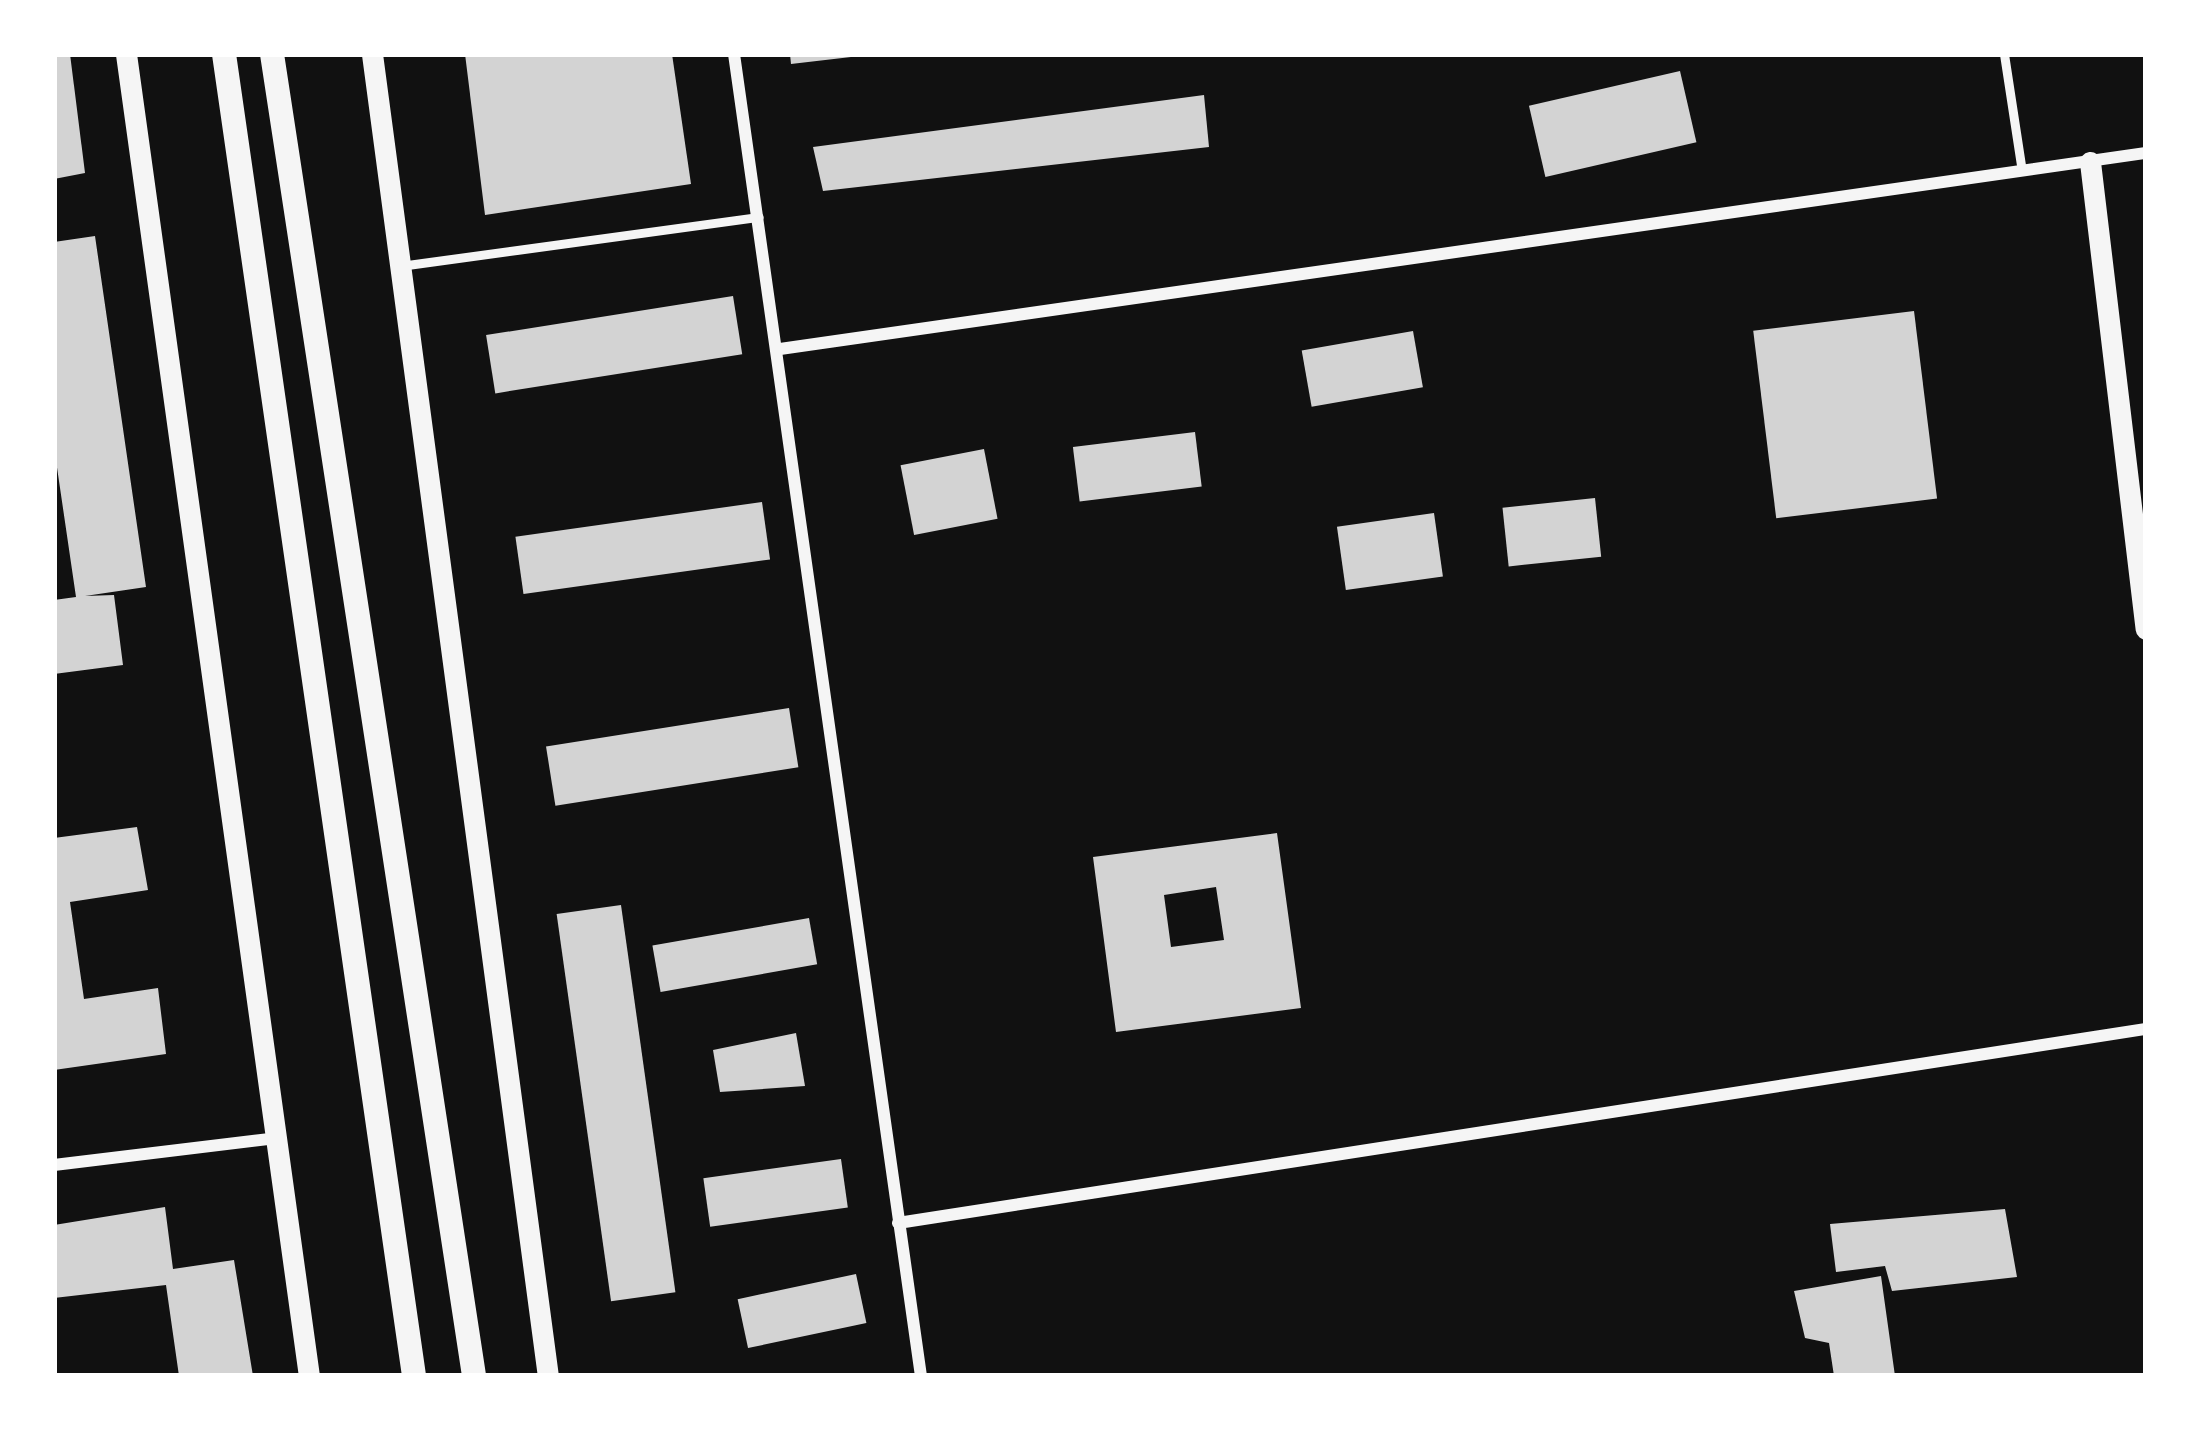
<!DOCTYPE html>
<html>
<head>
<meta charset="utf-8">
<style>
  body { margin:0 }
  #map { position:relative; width:2200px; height:1430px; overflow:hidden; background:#111; font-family:"Fira Sans Condensed",sans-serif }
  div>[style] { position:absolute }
  .building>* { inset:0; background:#d3d3d3; transform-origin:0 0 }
  .service>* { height:9px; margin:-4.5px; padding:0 4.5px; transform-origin:4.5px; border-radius:4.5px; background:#f5f5f5 }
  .minor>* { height:12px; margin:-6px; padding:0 6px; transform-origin:6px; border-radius:6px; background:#f5f5f5 }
  .tertiary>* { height:21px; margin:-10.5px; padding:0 10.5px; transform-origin:10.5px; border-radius:10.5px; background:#f5f5f5 }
  .secondary>* { height:24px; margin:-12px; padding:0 12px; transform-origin:12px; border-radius:12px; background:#f5f5f5 }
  span { translate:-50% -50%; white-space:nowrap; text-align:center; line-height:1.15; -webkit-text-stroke:9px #fff; paint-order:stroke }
  .frame { position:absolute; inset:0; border:57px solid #fff; pointer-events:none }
</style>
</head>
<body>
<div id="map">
  <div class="building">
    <i style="clip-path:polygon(54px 54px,70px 54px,85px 173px,54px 179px)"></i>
    <i style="clip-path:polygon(465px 54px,672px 54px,691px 184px,485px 215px)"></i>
    <i style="clip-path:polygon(790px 54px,851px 54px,851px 57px,791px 64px)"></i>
    <i style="left:1680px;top:71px;width:73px;height:155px;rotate:77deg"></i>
    <i style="clip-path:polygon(1204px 95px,1209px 147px,823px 191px,813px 147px)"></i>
    <i style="clip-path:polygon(95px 236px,146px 587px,85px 596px,114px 595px,123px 665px,54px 674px,54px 600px,76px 597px,54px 447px,54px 242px)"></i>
    <i style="left:733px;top:296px;width:59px;height:250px;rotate:81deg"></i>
    <i style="left:1914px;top:311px;width:189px;height:162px;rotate:83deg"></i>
    <i style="left:1413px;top:331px;width:57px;height:113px;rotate:80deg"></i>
    <i style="left:1195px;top:432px;width:55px;height:123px;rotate:83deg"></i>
    <i style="left:984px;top:449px;width:71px;height:85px;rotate:79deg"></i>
    <i style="left:1595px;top:498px;width:59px;height:93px;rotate:84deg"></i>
    <i style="left:762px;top:502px;width:58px;height:249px;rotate:82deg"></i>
    <i style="left:1434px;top:513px;width:64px;height:98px;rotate:82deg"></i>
    <i style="left:789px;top:708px;width:60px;height:246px;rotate:81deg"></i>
    <i style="clip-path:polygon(137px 827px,148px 890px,70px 902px,84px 999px,158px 988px,166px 1054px,54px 1070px,54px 838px)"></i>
    <i style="clip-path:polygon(evenodd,1277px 833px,1301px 1008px,1116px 1032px,1093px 857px,1277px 833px,1216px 887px,1224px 940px,1171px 947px,1164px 895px,1216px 887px)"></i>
    <i style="left:621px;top:905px;width:391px;height:65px;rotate:82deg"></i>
    <i style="left:809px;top:918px;width:47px;height:159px;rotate:80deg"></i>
    <i style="clip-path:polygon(796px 1033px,805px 1086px,720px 1092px,713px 1050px)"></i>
    <i style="left:841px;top:1159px;width:49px;height:139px;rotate:82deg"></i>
    <i style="clip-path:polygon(165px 1207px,173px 1269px,234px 1260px,253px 1376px,179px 1376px,166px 1285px,54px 1298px,54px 1225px)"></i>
    <i style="clip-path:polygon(2005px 1209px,2017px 1277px,1892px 1291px,1885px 1266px,1836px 1272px,1830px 1224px)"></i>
    <i style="left:856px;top:1274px;width:50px;height:121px;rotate:78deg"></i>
    <i style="clip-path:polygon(1881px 1276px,1895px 1376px,1834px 1376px,1829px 1343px,1805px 1338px,1794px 1291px)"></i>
  </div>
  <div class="service">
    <i style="left:2004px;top:54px;width:118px;rotate:81.3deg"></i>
    <i style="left:400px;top:266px;width:362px;rotate:-7.8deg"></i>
  </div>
  <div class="minor">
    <i style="left:734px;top:54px;width:1335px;rotate:81.95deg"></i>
    <i style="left:780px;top:349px;width:1380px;rotate:-8.17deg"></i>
    <i style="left:54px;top:1165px;width:224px;rotate:-6.9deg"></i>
    <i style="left:898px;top:1223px;width:1263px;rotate:-8.84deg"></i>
  </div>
  <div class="tertiary">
    <i style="left:126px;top:54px;width:1335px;rotate:82.12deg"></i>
    <i style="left:372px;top:54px;width:1334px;rotate:82.42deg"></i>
    <i style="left:2090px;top:162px;width:470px;rotate:83.2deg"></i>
  </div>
  <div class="secondary">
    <i style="left:224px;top:54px;width:1336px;rotate:81.82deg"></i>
    <i style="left:272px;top:54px;width:1337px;rotate:81.31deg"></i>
  </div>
  <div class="frame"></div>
</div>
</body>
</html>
